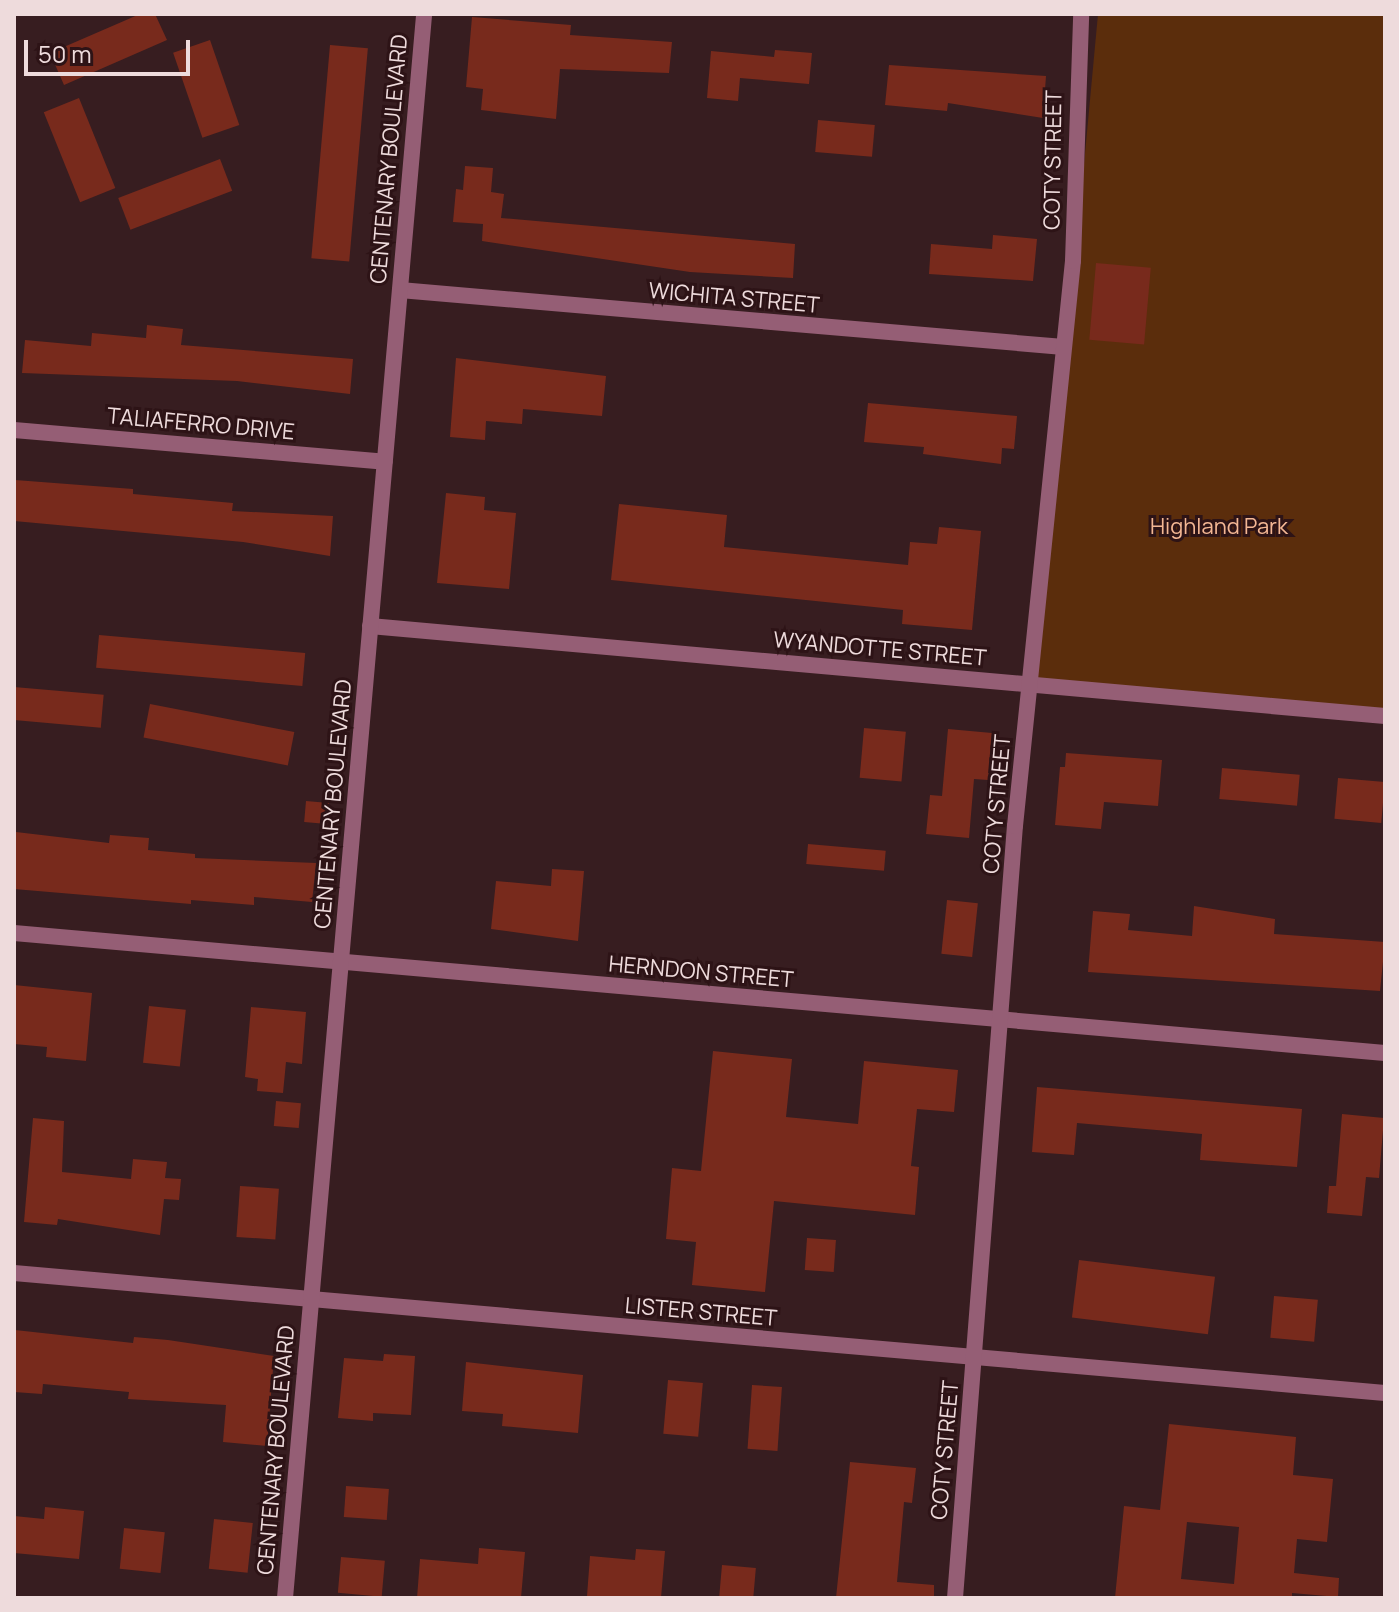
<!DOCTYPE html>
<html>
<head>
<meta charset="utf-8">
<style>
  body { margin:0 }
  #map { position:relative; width:1399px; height:1612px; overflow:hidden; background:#371d20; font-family:Manrope,sans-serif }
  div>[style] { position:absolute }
  .green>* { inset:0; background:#5b2d0c }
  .building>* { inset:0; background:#782a1c; transform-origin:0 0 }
  .street>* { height:16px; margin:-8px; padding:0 8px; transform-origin:8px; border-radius:8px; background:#955e75 }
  span { translate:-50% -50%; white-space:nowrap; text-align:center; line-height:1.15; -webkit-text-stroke:6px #2d1316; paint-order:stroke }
  .street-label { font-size:22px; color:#eedbdc }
  .park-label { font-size:22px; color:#f4b794 }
  .frame { position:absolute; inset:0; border:16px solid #eedbdc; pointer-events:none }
  .scale { position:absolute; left:24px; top:40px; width:166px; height:36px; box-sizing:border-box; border:4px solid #eedbdc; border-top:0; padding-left:10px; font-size:24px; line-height:28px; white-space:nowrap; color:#eedbdc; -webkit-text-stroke:6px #2d1316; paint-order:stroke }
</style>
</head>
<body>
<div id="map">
  <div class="green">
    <i style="clip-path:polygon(1098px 14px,1385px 14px,1385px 709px,1036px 680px)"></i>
  </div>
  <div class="building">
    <i style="clip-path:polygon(140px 14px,155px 14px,167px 40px,64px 85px,50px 53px)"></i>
    <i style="clip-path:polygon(472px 17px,571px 25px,570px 35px,672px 42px,669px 73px,560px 69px,556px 119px,481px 110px,483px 89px,466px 87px)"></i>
    <i style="left:210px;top:40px;width:90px;height:39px;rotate:71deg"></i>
    <i style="left:330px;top:45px;width:38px;height:214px;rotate:5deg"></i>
    <i style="clip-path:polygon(775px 50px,812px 53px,809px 84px,740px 78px,738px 101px,707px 98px,711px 51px,774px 57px)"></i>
    <i style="clip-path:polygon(889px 65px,1046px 76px,1043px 118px,948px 103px,947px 111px,885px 105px)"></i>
    <i style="left:79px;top:98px;width:97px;height:38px;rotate:68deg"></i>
    <i style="left:818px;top:120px;width:57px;height:32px;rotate:5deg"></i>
    <i style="left:220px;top:159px;width:34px;height:109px;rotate:69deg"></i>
    <i style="clip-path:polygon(465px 166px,493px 168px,491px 192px,504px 194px,501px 218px,795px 244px,793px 278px,690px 272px,482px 241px,483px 224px,453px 222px,456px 189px,463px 190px)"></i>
    <i style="clip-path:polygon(993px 235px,1037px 239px,1033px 281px,929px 274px,931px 244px,992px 249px)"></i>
    <i style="left:1096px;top:263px;width:55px;height:77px;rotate:5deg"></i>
    <i style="clip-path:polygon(147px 325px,183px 329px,181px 345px,353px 359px,350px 394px,237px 381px,22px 373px,25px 340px,91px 346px,92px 333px,146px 338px)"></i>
    <i style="clip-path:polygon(456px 358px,606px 376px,602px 416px,523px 409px,522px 424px,486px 421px,485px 440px,450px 437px)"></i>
    <i style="clip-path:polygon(868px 403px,1017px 416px,1014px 449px,1002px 448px,1001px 464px,923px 454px,924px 447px,864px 442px)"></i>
    <i style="clip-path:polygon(15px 480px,133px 489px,133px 494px,233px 503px,232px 511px,333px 516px,330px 556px,243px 542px,14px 521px)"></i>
    <i style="clip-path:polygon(446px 493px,485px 497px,484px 510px,516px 513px,509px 589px,437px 583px)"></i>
    <i style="clip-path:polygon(619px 504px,727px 515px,724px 547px,908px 565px,910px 542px,937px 544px,939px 527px,981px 531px,972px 630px,902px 624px,903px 610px,611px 580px)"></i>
    <i style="left:99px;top:635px;width:207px;height:33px;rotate:5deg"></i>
    <i style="left:14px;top:687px;width:90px;height:33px;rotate:5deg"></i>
    <i style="left:150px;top:704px;width:147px;height:34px;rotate:11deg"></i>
    <i style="left:864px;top:728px;width:42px;height:50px;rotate:5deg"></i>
    <i style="clip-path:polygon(948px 729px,992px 733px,988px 780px,974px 779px,969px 838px,926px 834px,930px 795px,942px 796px)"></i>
    <i style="clip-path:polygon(1066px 753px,1162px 760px,1158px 806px,1104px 802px,1101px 829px,1055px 825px,1060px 767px,1065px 767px)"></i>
    <i style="left:1222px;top:768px;width:78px;height:31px;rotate:5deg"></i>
    <i style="left:1338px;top:778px;width:47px;height:41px;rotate:5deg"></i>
    <i style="left:306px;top:801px;width:23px;height:21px;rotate:5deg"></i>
    <i style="clip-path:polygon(16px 832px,109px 843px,110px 835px,149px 838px,148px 850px,195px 854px,195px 858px,316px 863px,312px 902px,254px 897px,254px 905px,191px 900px,191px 904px,14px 889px)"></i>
    <i style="left:808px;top:844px;width:78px;height:20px;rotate:5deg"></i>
    <i style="clip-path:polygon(552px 869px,584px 871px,578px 941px,491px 929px,496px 881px,551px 886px)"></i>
    <i style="left:947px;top:900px;width:31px;height:54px;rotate:6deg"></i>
    <i style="clip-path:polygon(1194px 906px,1275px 919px,1274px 934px,1385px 942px,1380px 991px,1088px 972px,1093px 911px,1130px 914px,1128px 930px,1192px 936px)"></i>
    <i style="clip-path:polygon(14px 985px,92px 993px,86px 1061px,46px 1057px,47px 1047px,14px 1044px)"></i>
    <i style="left:149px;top:1006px;width:37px;height:57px;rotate:6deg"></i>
    <i style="clip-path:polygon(251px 1007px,306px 1012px,302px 1064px,286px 1062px,283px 1093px,257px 1091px,258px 1079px,245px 1077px)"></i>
    <i style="clip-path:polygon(713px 1051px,792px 1059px,786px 1117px,858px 1124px,864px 1061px,958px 1070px,954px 1112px,917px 1109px,911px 1166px,919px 1167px,915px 1215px,774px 1201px,765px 1292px,692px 1285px,696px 1242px,666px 1239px,672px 1168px,701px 1171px)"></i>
    <i style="clip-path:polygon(1037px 1087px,1302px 1109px,1297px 1167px,1200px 1160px,1202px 1134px,1077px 1123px,1074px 1155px,1032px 1152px)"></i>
    <i style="left:276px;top:1101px;width:25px;height:25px;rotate:5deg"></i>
    <i style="clip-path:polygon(1342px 1114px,1384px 1118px,1379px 1178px,1366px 1177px,1362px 1216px,1327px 1213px,1329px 1186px,1336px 1186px)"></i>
    <i style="clip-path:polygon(33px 1118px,64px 1121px,62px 1172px,131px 1179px,133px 1159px,167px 1162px,165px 1178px,181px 1179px,179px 1200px,164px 1199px,160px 1235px,58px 1219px,57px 1225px,24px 1222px)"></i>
    <i style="left:240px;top:1186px;width:39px;height:51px;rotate:4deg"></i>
    <i style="left:807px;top:1238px;width:29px;height:32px;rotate:4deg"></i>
    <i style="left:1079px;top:1260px;width:137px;height:58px;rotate:7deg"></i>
    <i style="left:1274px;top:1296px;width:44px;height:42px;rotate:5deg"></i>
    <i style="clip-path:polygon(15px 1330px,133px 1343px,134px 1337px,168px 1340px,274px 1356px,267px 1446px,223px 1442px,226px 1405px,128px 1399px,129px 1392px,43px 1384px,42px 1394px,14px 1392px)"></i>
    <i style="clip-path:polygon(384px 1354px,415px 1356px,411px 1415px,373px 1413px,373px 1421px,338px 1418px,344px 1358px,383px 1361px)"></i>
    <i style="clip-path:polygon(466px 1362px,583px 1375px,578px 1433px,502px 1426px,503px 1414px,462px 1411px)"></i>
    <i style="left:668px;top:1380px;width:35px;height:54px;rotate:5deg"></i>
    <i style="left:752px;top:1385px;width:30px;height:64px;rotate:4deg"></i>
    <i style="clip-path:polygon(evenodd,1169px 1424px,1296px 1437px,1293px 1475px,1333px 1479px,1327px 1542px,1297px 1539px,1294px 1573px,1339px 1578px,1338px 1597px,1292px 1593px,1292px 1598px,1115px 1598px,1124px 1506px,1160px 1510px,1169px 1424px,1187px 1522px,1239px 1527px,1234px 1584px,1181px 1579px,1187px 1522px)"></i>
    <i style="clip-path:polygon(850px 1462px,916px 1468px,912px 1503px,904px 1502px,897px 1582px,934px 1585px,934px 1598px,836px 1598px)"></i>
    <i style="left:346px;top:1486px;width:43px;height:31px;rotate:4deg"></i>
    <i style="clip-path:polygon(45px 1507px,84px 1511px,79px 1559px,14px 1553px,14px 1516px,44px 1519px)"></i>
    <i style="left:214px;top:1519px;width:39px;height:50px;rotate:6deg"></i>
    <i style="left:124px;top:1528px;width:41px;height:41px;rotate:6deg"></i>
    <i style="clip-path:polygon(479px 1548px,525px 1552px,521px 1598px,417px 1598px,420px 1559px,478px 1564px)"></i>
    <i style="clip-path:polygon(636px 1549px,665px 1551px,661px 1598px,587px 1596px,590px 1556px,635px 1560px)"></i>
    <i style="left:341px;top:1557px;width:44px;height:36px;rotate:5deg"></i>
    <i style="left:722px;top:1565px;width:34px;height:33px;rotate:5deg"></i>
  </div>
  <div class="street">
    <i style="left:400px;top:290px;width:666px;rotate:4.91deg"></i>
    <i style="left:14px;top:430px;width:372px;rotate:4.9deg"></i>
    <i style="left:370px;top:626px;width:1019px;rotate:5.07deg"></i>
    <i style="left:14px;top:933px;width:1376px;rotate:5deg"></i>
    <i style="left:14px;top:1273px;width:1376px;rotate:5deg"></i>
    <i style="left:285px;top:1598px;width:1590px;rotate:-84.98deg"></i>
    <i style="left:955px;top:1598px;width:774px;rotate:-85.56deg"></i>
    <i style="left:1015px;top:826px;width:568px;rotate:-84.14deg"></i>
    <i style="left:1073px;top:261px;width:247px;rotate:-88.1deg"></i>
  </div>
  <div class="street-label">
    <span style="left:389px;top:159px;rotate:-85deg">CENTENARY BOULEVARD</span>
    <span style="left:1053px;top:160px;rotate:-89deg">COTY STREET</span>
    <span style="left:734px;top:298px;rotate:5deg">WICHITA STREET</span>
    <span style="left:201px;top:424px;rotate:5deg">TALIAFERRO DRIVE</span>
    <span style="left:880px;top:649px;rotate:5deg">WYANDOTTE STREET</span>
    <span style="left:333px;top:804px;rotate:-85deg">CENTENARY BOULEVARD</span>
    <span style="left:997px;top:804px;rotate:-85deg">COTY STREET</span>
    <span style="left:701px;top:972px;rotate:5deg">HERNDON STREET</span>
    <span style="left:701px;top:1312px;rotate:5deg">LISTER STREET</span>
    <span style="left:276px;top:1450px;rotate:-85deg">CENTENARY BOULEVARD</span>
    <span style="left:945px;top:1450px;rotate:-85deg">COTY STREET</span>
  </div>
  <div class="park-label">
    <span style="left:1219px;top:527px">Highland Park</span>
  </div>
  <div class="frame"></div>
  <div class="scale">50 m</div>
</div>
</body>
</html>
